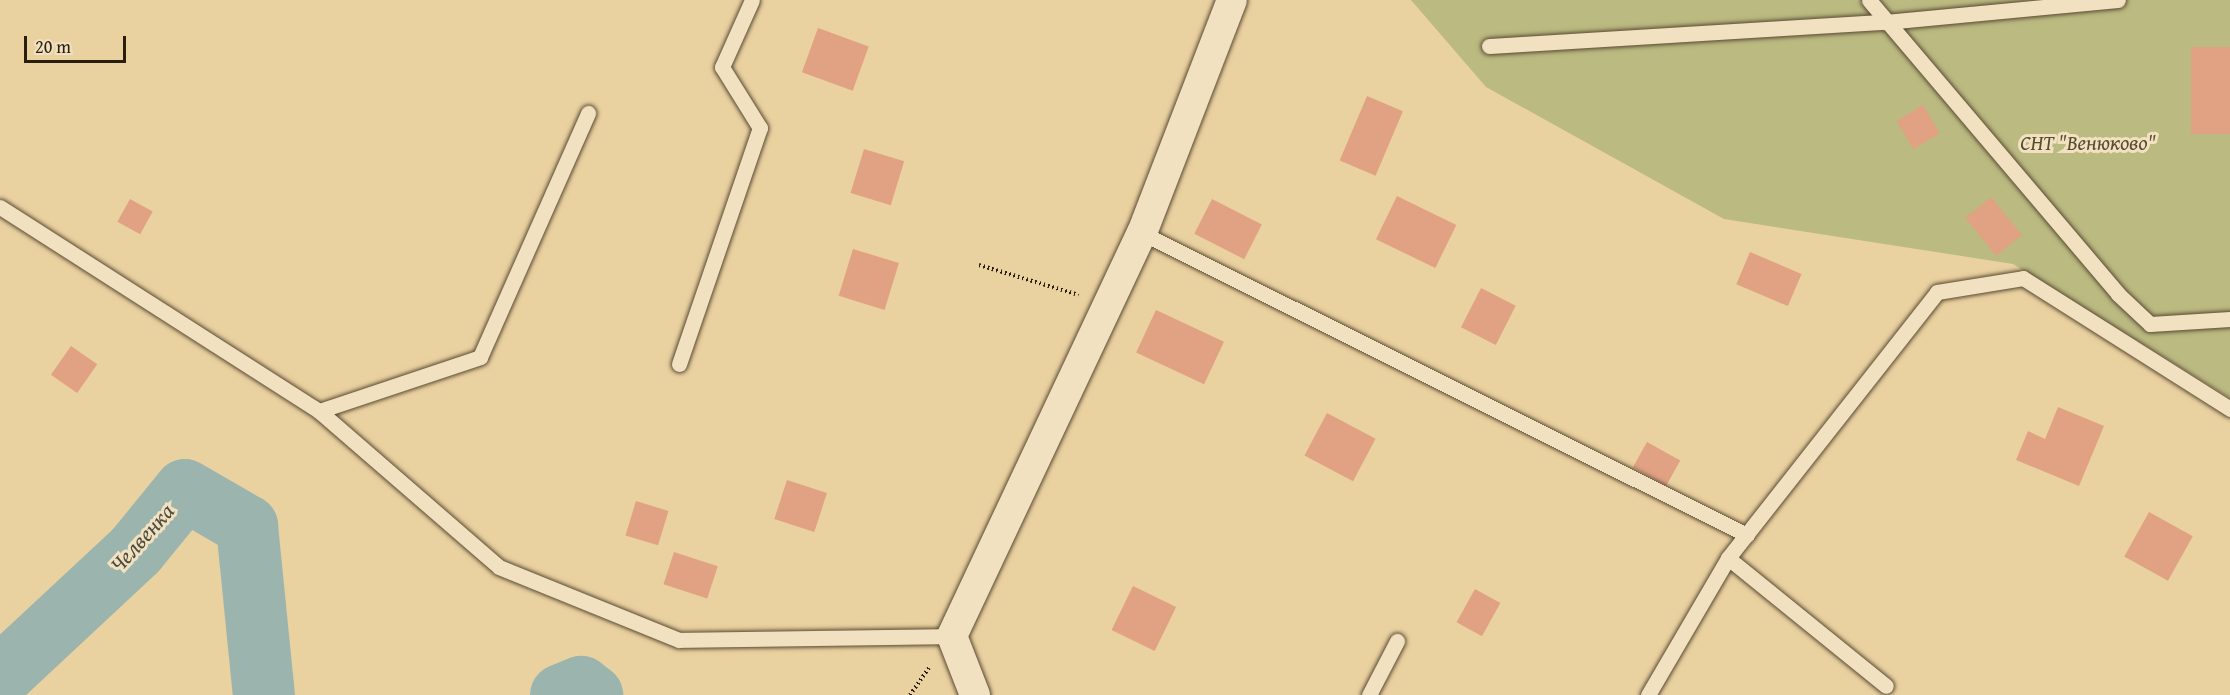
<!DOCTYPE html>
<html>
<head>
<meta charset="utf-8">
<style>
  body { margin:0 }
  #map { position:relative; width:2230px; height:695px; overflow:hidden; background:#ead1a0; font-family:"Gentium Book Plus",serif }
  div>[style] { position:absolute }
  .green>* { inset:0; background:#bbba81 }
  .river>* { height:62px; margin:-31px; padding:0 31px; transform-origin:31px; border-radius:31px; background:#9bb5ae }
  .building>* { inset:0; background:#e0a283; transform-origin:0 0 }
  .path>* { height:4px; margin-top:-2px; transform-origin:0; background:repeating-linear-gradient(90deg,#2a1e0f 0 1.5px,transparent 0 4.5px) }
  .roads { filter:drop-shadow(0 0 2px #5a4b33) drop-shadow(0 0 2px #5a4b33) }
  .lane>* { height:15px; margin:-7.5px; padding:0 7.5px; transform-origin:7.5px; border-radius:7.5px; background:#f1e1c1 }
  .street>* { height:30px; margin:-15px; padding:0 15px; transform-origin:15px; border-radius:15px; background:#f1e1c1 }
  span { translate:-50% -50%; white-space:nowrap; text-align:center; line-height:1.15; -webkit-text-stroke:6px #f1e1c1; paint-order:stroke }
  .park-label { font-size:21px; color:#564d31; font-style:italic }
  .water-label { font-size:22px; color:#4c4b3f; font-style:italic }
  .scale { position:absolute; left:24px; top:36px; width:102px; height:27px; box-sizing:border-box; border:3px solid #2a1e0f; border-top:0; padding-left:8px; font-size:18px; line-height:21px; white-space:nowrap; color:#2a1e0f; -webkit-text-stroke:4px #f1e1c1; paint-order:stroke }
</style>
</head>
<body>
<div id="map">
  <div class="green">
    <i style="clip-path:polygon(1411px 0,2230px 0,2230px 398px,2013px 264px,1724px 219px,1486px 87px)"></i>
  </div>
  <div class="river">
    <i style="left:0;top:677px;width:186px;rotate:-43deg"></i>
    <i style="left:136px;top:550px;width:77px;rotate:-50.8deg"></i>
    <i style="left:185px;top:490px;width:72px;rotate:30.1deg"></i>
    <i style="left:247px;top:526px;width:170px;rotate:84.3deg"></i>
    <i style="left:561px;top:695px;width:22px;rotate:-22deg"></i>
    <i style="left:581px;top:687px;width:14px;rotate:36deg"></i>
  </div>
  <div class="building">
    <i style="left:818px;top:28px;width:54px;height:47px;rotate:20deg"></i>
    <i style="left:2191px;top:47px;width:39px;height:87px"></i>
    <i style="left:1367px;top:96px;width:39px;height:70px;rotate:23deg"></i>
    <i style="left:1923px;top:105px;width:33px;height:31px;rotate:59deg"></i>
    <i style="left:864px;top:149px;width:42px;height:46px;rotate:17deg"></i>
    <i style="left:1397px;top:196px;width:66px;height:48px;rotate:26deg"></i>
    <i style="left:1991px;top:197px;width:49px;height:33px;rotate:51deg"></i>
    <i style="left:130px;top:199px;width:26px;height:26px;rotate:29deg"></i>
    <i style="left:1212px;top:199px;width:56px;height:39px;rotate:27deg"></i>
    <i style="left:853px;top:249px;width:48px;height:49px;rotate:17deg"></i>
    <i style="left:1750px;top:252px;width:56px;height:35px;rotate:23deg"></i>
    <i style="left:1481px;top:288px;width:39px;height:44px;rotate:27deg"></i>
    <i style="left:1156px;top:310px;width:75px;height:47px;rotate:25deg"></i>
    <i style="left:71px;top:346px;width:32px;height:35px;rotate:35deg"></i>
    <i style="clip-path:polygon(2058px 407px,2104px 426px,2079px 486px,2016px 460px,2028px 431px,2045px 439px)"></i>
    <i style="left:1327px;top:413px;width:55px;height:48px;rotate:28deg"></i>
    <i style="left:1647px;top:442px;width:38px;height:29px;rotate:29deg"></i>
    <i style="left:787px;top:480px;width:42px;height:41px;rotate:18deg"></i>
    <i style="left:636px;top:501px;width:34px;height:36px;rotate:17deg"></i>
    <i style="left:2149px;top:512px;width:50px;height:51px;rotate:29deg"></i>
    <i style="left:674px;top:552px;width:46px;height:34px;rotate:18deg"></i>
    <i style="left:1133px;top:586px;width:48px;height:49px;rotate:26deg"></i>
    <i style="left:1475px;top:589px;width:29px;height:38px;rotate:29deg"></i>
  </div>
  <div class="path">
    <i style="left:979px;top:265px;width:104px;rotate:16.7deg"></i>
    <i style="left:910px;top:695px;width:33px;rotate:-55deg"></i>
  </div>
  <div class="roads">
    <div class="lane">
      <i style="left:1869px;top:0;width:385px;rotate:49.7deg"></i>
      <i style="left:2118px;top:294px;width:44px;rotate:43.2deg"></i>
      <i style="left:2150px;top:324px;width:80px;rotate:-3.6deg"></i>
      <i style="left:1489px;top:46px;width:397px;rotate:-3.5deg"></i>
      <i style="left:1885px;top:22px;width:234px;rotate:-5.4deg"></i>
      <i style="left:0;top:207px;width:379px;rotate:32.6deg"></i>
      <i style="left:319px;top:411px;width:238px;rotate:40.9deg"></i>
      <i style="left:499px;top:567px;width:194px;rotate:22.1deg"></i>
      <i style="left:679px;top:640px;width:273px;rotate:-0.8deg"></i>
      <i style="left:1142px;top:233px;width:676px;rotate:26.53deg"></i>
      <i style="left:679px;top:364px;width:250px;rotate:-71.1deg"></i>
      <i style="left:760px;top:128px;width:72px;rotate:-121.9deg"></i>
      <i style="left:722px;top:67px;width:73px;rotate:-65.9deg"></i>
      <i style="left:319px;top:411px;width:170px;rotate:-18.5deg"></i>
      <i style="left:480px;top:357px;width:267px;rotate:-66.1deg"></i>
      <i style="left:1728px;top:558px;width:203px;rotate:39deg"></i>
      <i style="left:1369px;top:695px;width:61px;rotate:-62.6deg"></i>
      <i style="left:1648px;top:695px;width:159px;rotate:-59.7deg"></i>
      <i style="left:1728px;top:558px;width:338px;rotate:-51.8deg"></i>
      <i style="left:1937px;top:292px;width:87px;rotate:-9.2deg"></i>
      <i style="left:2023px;top:278px;width:245px;rotate:32.3deg"></i>
    </div>
    <div class="street">
      <i style="left:975px;top:695px;width:63px;rotate:-111.3deg"></i>
      <i style="left:952px;top:636px;width:446px;rotate:-64.8deg"></i>
      <i style="left:1142px;top:233px;width:250px;rotate:-68.9deg"></i>
    </div>
  </div>
  <div class="park-label">
    <span style="left:2088px;top:143px">СНТ "Венюково"</span>
  </div>
  <div class="water-label">
    <span style="left:142px;top:538px;rotate:-48deg">Челвенка</span>
  </div>
  <div class="scale">20 m</div>
</div>
</body>
</html>
